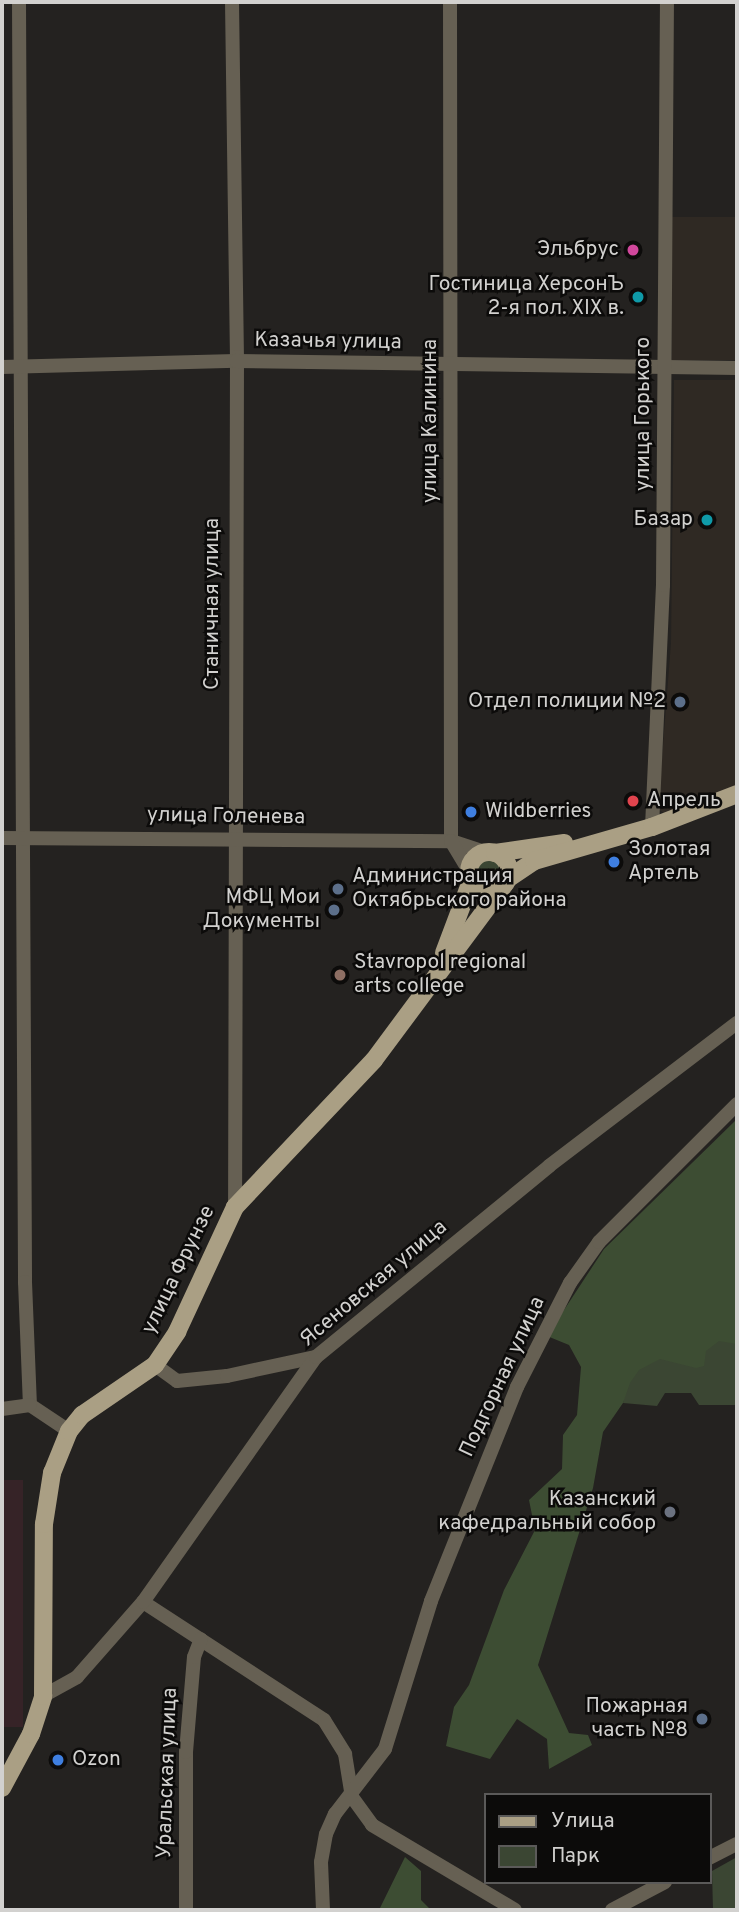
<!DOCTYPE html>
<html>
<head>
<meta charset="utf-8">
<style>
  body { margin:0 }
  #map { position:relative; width:739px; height:1912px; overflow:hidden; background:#242220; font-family:Overpass,sans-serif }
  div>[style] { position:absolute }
  .built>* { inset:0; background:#2f2923; transform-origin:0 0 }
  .education>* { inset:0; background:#362327; transform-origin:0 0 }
  .green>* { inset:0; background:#3b4633 }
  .round { border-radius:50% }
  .forest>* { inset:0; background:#3d4d33 }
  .minor>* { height:14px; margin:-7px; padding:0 7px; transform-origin:7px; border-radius:7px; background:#666053 }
  .major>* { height:18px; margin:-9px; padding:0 9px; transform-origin:9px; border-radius:9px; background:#aa9f84 }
  .major>.ring { margin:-9px; padding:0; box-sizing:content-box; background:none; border:18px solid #aa9f84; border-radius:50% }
  .dots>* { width:19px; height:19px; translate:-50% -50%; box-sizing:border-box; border:4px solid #0c0b0a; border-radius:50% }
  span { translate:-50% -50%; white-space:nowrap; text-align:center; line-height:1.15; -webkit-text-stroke:5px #0c0b0a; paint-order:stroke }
  .poi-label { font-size:21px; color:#d2d1cf }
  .right { translate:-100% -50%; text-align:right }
  .left { translate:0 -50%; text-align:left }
  .street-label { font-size:21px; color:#d2d1cf }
  .frame { position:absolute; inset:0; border:4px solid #d2d1cf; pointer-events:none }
  .legend { position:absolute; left:484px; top:1793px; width:228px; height:91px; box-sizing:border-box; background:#0c0b0a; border:2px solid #5b5a59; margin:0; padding:9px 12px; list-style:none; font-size:21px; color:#d2d1cf }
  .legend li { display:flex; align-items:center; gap:14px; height:35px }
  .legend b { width:35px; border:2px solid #5b5a59 }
</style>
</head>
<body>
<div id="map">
  <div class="built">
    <i style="left:737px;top:217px;width:143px;height:65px;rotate:90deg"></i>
    <i style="clip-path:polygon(674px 380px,737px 380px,737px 789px,665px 814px,658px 809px,671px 643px)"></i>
  </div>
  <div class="education">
    <i style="left:2px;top:1480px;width:21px;height:247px"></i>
  </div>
  <div class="green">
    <i class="round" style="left:474px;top:858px;width:28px;height:28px"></i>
    <i style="clip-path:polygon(737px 1178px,737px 1405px,699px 1405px,691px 1393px,665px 1393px,657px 1406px,623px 1403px,626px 1379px)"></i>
    <i style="clip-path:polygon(737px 1857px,737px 1910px,713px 1910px,712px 1871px)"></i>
  </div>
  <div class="forest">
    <i style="clip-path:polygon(737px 1119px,737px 1344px,719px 1341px,706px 1351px,704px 1366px,696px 1368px,660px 1359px,639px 1370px,630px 1383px,623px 1403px,603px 1432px,593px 1488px,538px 1665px,569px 1733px,588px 1735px,592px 1745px,549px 1769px,547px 1739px,517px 1719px,490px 1759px,446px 1746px,454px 1707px,469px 1685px,504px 1590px,535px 1530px,529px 1500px,562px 1469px,563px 1435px,577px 1415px,581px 1367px,569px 1345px,547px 1336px,604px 1249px)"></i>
    <i style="clip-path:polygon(405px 1857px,421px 1871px,421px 1900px,431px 1910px,380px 1908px)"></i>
  </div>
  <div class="minor">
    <i style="left:19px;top:2px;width:1280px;rotate:89.73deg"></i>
    <i style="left:25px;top:1282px;width:123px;rotate:87.7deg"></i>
    <i style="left:30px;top:1405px;width:47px;rotate:33.7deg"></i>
    <i style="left:232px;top:2px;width:355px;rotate:89.2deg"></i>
    <i style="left:237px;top:357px;width:850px;rotate:90.13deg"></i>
    <i style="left:450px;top:2px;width:839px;rotate:89.93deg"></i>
    <i style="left:2px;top:367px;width:234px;rotate:-1.5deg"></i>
    <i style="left:236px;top:361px;width:501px;rotate:0.8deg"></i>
    <i style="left:652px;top:827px;width:242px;rotate:-87.4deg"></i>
    <i style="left:663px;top:585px;width:583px;rotate:-89.61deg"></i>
    <i style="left:2px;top:838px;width:449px;rotate:0.4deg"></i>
    <i style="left:451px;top:841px;width:36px;rotate:18deg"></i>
    <i style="left:451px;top:841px;width:35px;rotate:59deg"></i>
    <i style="left:155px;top:1365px;width:27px;rotate:36deg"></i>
    <i style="left:177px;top:1381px;width:50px;rotate:-5.7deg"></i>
    <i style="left:227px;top:1376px;width:91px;rotate:-12.1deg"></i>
    <i style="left:2px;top:1409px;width:28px;rotate:-8deg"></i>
    <i style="left:143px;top:1602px;width:216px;rotate:33.1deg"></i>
    <i style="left:324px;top:1720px;width:40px;rotate:58deg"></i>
    <i style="left:345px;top:1754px;width:44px;rotate:80.8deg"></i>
    <i style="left:352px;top:1797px;width:34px;rotate:54deg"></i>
    <i style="left:372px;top:1825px;width:166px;rotate:30.7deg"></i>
    <i style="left:43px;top:1696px;width:39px;rotate:-29deg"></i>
    <i style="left:77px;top:1677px;width:100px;rotate:-48.7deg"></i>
    <i style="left:143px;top:1602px;width:300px;rotate:-54.8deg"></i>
    <i style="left:316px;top:1357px;width:301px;rotate:-39.3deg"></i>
    <i style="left:549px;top:1166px;width:236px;rotate:-37.3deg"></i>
    <i style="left:709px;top:1858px;width:31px;rotate:-27deg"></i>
    <i style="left:186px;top:1910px;width:158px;rotate:-90deg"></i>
    <i style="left:186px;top:1752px;width:95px;rotate:-85.2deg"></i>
    <i style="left:194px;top:1657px;width:19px;rotate:-69deg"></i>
    <i style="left:323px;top:1910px;width:48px;rotate:-92.4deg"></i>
    <i style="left:321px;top:1862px;width:28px;rotate:-80deg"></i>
    <i style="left:326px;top:1834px;width:22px;rotate:-66deg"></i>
    <i style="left:335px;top:1814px;width:82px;rotate:-52.4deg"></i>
    <i style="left:385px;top:1749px;width:155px;rotate:-72.7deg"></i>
    <i style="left:431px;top:1601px;width:231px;rotate:-68.1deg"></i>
    <i style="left:517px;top:1387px;width:117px;rotate:-63deg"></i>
    <i style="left:570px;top:1283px;width:50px;rotate:-54.7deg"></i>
    <i style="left:599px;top:1242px;width:195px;rotate:-45deg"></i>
    <i style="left:612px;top:1910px;width:60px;rotate:-27.8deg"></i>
  </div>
  <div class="major">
    <i class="ring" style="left:469px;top:852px;width:22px;height:22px"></i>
    <i style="left:495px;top:853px;width:70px;rotate:-8.2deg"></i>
    <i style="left:509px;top:878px;width:30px;rotate:-34deg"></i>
    <i style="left:534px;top:861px;width:123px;rotate:-16.1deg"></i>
    <i style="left:652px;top:827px;width:91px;rotate:-21.2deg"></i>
    <i style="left:444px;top:953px;width:77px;rotate:-69.4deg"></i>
    <i style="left:2px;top:1788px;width:61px;rotate:-61.8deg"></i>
    <i style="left:31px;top:1734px;width:40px;rotate:-72deg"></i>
    <i style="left:43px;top:1696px;width:172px;rotate:-89.7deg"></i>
    <i style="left:44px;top:1524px;width:52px;rotate:-81.1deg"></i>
    <i style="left:52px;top:1473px;width:45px;rotate:-68deg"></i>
    <i style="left:69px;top:1431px;width:21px;rotate:-51deg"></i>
    <i style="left:82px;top:1415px;width:88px;rotate:-34.4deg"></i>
    <i style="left:155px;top:1365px;width:40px;rotate:-56deg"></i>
    <i style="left:177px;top:1332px;width:138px;rotate:-65.1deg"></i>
    <i style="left:235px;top:1207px;width:202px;rotate:-46.6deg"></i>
    <i style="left:374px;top:1060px;width:218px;rotate:-53.4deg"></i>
  </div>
  <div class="dots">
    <i style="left:633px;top:250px;background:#d1479c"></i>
    <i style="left:638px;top:297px;background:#0f9aa8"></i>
    <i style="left:707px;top:520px;background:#0f9aa8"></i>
    <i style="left:680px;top:702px;background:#5c6f8a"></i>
    <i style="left:633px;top:801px;background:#e0444e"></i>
    <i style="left:471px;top:812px;background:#3f7fe0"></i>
    <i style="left:614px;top:862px;background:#3f7fe0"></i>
    <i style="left:338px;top:889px;background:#5c6f8a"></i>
    <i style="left:334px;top:910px;background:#5c6f8a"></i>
    <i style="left:340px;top:975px;background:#8d6e63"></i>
    <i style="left:670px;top:1512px;background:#6b7280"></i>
    <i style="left:702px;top:1719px;background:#5c6f8a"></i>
    <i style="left:58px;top:1760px;background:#3f7fe0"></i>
  </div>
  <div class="poi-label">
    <span class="right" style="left:619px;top:250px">Эльбрус</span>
    <span class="right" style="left:624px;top:297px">Гостиница ХерсонЪ<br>2-я пол. XIX в.</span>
    <span class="right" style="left:693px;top:520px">Базар</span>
    <span class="right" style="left:666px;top:702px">Отдел полиции №2</span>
    <span class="left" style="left:647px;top:801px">Апрель</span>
    <span class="left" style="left:485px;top:812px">Wildberries</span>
    <span class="left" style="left:628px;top:862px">Золотая<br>Артель</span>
    <span class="left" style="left:352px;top:889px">Администрация<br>Октябрьского района</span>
    <span class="right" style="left:320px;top:910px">МФЦ Мои<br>Документы</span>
    <span class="left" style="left:354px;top:975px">Stavropol regional<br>arts college</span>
    <span class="right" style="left:656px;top:1512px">Казанский<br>кафедральный собор</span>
    <span class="right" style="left:688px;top:1719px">Пожарная<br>часть №8</span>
    <span class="left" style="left:72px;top:1760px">Ozon</span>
  </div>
  <div class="street-label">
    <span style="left:328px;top:342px;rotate:1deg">Казачья улица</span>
    <span style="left:644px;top:414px;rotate:-90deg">улица Горького</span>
    <span style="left:431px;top:421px;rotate:-90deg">улица Калинина</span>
    <span style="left:213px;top:604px;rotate:-90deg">Станичная улица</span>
    <span style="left:226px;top:817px;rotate:1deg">улица Голенева</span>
    <span style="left:179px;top:1270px;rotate:-64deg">улица Фрунзе</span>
    <span style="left:374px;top:1284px;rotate:-40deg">Ясеновская улица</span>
    <span style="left:503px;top:1377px;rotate:-65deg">Подгорная улица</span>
    <span style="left:168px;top:1773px;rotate:-88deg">Уральская улица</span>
  </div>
  <div class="frame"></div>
  <ul class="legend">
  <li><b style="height:9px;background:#aa9f84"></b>Улица</li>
  <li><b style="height:19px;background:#3b4633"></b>Парк</li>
  </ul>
</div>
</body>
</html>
